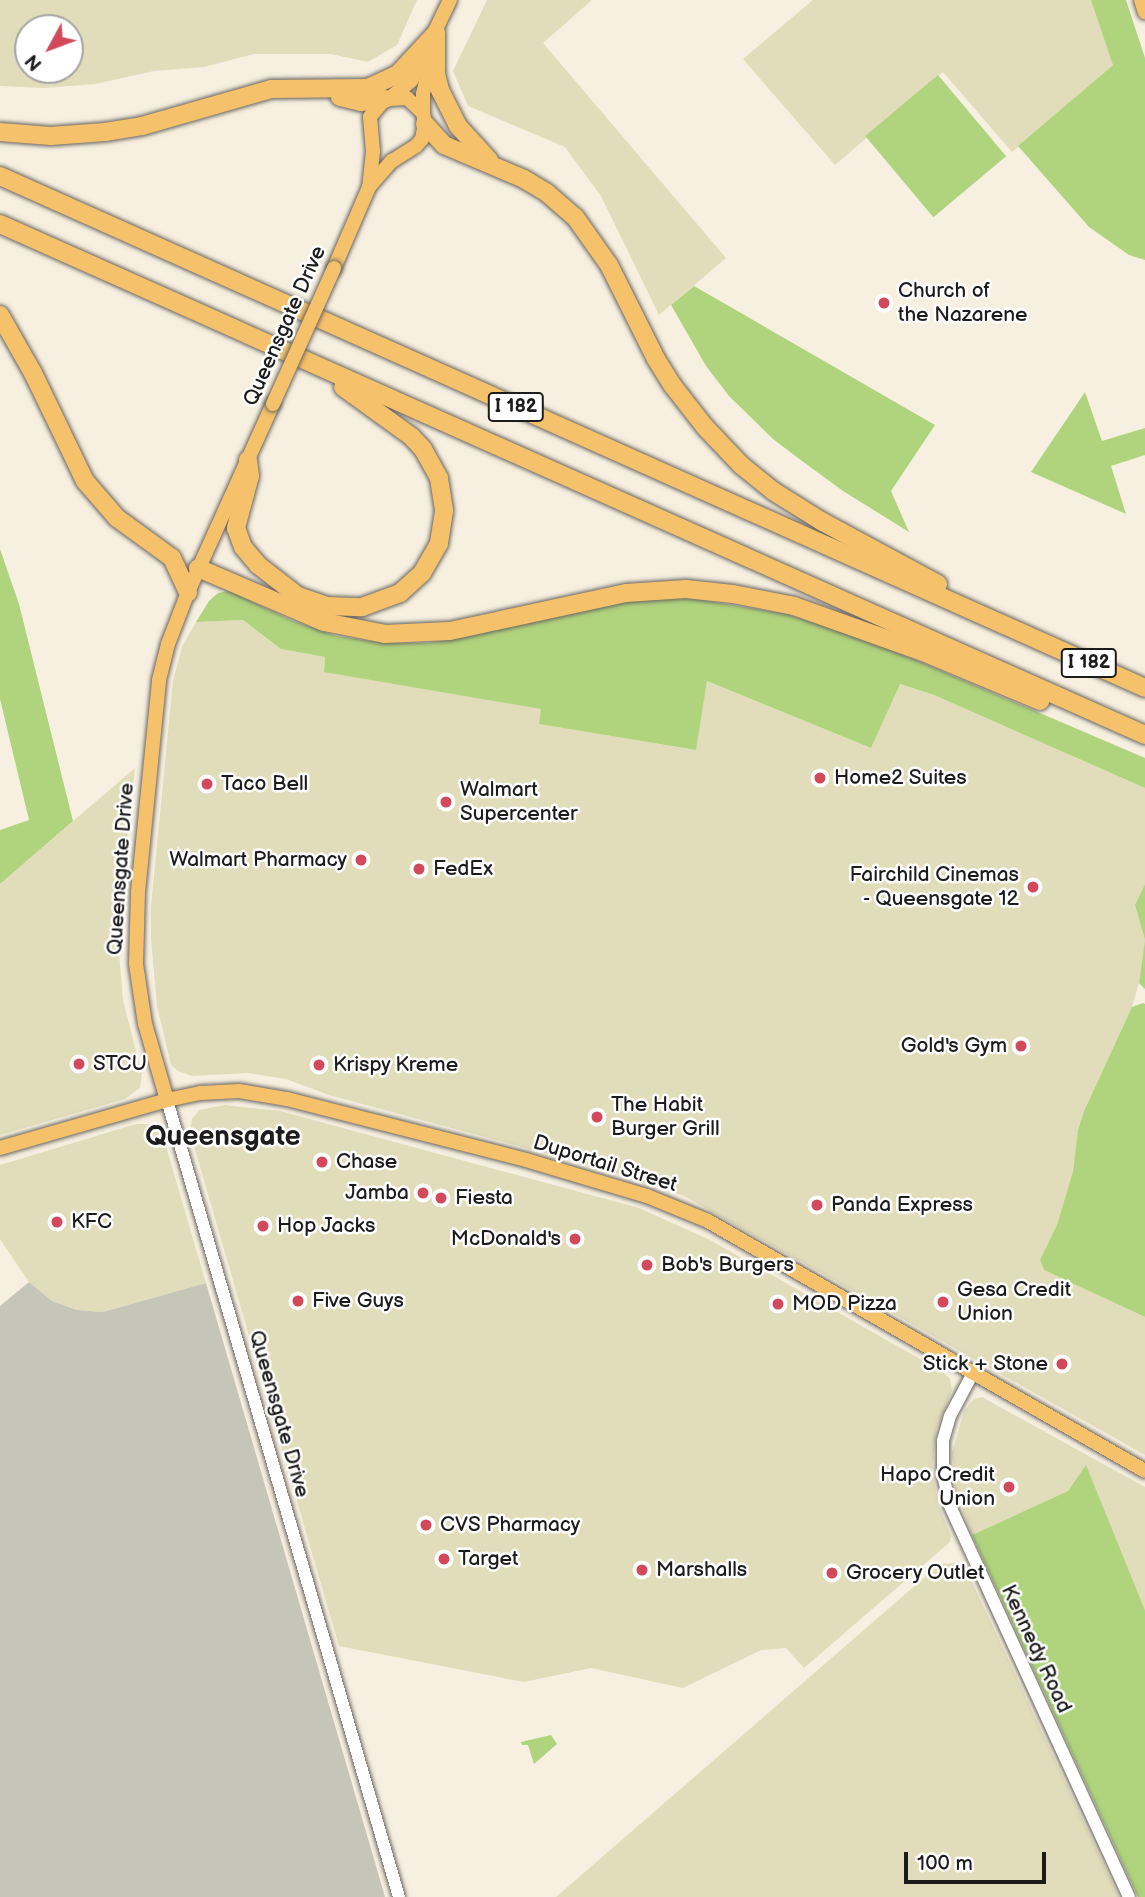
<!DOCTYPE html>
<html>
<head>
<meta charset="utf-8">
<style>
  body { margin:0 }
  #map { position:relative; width:1145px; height:1897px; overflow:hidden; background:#f7f0e0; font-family:"Balsamiq Sans",sans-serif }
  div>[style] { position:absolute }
  .built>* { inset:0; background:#e1dcba }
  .industrial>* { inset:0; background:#c5c5b8 }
  .green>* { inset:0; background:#b0d47d; transform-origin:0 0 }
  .roads { filter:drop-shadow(0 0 2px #696661) drop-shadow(0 0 2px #696661) }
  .tertiary>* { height:12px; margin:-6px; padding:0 6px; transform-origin:6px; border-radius:6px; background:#fff }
  .primary>* { height:14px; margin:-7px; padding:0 7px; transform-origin:7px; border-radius:7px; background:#f5c16b }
  .motorway>* { height:18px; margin:-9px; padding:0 9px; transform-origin:9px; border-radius:9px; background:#f5c16b }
  .bridges { filter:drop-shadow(0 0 2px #696661) drop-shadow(0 0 2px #696661) }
  .primary-bridge>* { height:14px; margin:-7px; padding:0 7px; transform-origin:7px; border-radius:7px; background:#f5c16b }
  .dots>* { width:19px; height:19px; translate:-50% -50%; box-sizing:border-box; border:4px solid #fff; border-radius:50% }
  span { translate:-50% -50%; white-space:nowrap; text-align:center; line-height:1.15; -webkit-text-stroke:5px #fff; paint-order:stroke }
  .shield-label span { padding:2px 5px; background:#fff; border:2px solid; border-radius:5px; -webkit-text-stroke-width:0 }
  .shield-label { font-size:19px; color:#1c1c1c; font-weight:700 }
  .poi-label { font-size:21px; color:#1c1c1c }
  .left { translate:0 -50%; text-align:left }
  .right { translate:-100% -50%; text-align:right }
  .street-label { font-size:21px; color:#1c1c1c }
  .district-label { font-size:28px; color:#1c1c1c; font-weight:700 }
  .north { position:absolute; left:14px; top:14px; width:70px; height:70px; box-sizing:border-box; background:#fff; border:2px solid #a4a4a4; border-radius:50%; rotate:229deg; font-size:19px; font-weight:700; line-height:28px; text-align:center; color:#1c1c1c }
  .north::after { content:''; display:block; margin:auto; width:24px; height:32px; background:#d1495b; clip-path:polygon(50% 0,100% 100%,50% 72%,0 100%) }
  .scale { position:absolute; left:904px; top:1852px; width:142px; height:32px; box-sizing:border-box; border:4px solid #1c1c1c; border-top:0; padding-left:9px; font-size:21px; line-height:24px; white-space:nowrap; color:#1c1c1c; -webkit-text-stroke:5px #fff; paint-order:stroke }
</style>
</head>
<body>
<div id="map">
  <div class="built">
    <i style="clip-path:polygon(evenodd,0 0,417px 0,397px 45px,368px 62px,331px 54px,254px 54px,204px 67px,154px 71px,95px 84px,44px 88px,0 86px,0 0,28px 28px,70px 28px,70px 70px,28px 70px,28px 28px)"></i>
    <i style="clip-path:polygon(487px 0,592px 0,543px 43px,726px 258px,659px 315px,601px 196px,565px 147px,468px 106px,453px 71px)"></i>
    <i style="clip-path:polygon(813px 0,1105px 0,1123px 56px,1012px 152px,943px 72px,835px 165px,743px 59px)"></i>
    <i style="clip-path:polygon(243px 620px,281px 649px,325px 657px,324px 671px,542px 709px,540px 724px,695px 750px,707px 681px,871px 748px,899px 684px,934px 695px,1145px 788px,1145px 884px,1135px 905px,1145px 940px,1139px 983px,1132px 1007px,1084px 1111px,1078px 1130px,1073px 1171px,1057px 1225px,1040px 1261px,1044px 1270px,1145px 1317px,1145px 1455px,684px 1196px,604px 1169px,329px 1095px,286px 1079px,248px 1073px,192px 1076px,178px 1071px,171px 1065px,157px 1006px,151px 939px,151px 907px,173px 681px,182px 647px,196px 622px)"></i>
    <i style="clip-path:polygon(135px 768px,120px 903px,119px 953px,123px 1000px,142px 1074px,140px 1088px,125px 1099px,0 1135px,0 884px)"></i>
    <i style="clip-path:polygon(225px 1105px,280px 1111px,639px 1208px,710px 1240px,943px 1372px,950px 1379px,952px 1390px,936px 1430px,932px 1471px,939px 1506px,951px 1536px,950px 1542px,804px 1668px,786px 1648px,761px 1650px,683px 1688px,591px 1668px,524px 1682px,339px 1646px,190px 1132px,192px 1119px,199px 1110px)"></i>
    <i style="clip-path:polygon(136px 1124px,149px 1124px,163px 1136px,206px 1283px,103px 1312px,77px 1310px,52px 1301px,29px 1282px,0 1239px,0 1165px)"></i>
    <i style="clip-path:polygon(982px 1397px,1145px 1487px,1145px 1610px,1086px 1466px,1068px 1491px,972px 1535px,955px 1489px,952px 1453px,964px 1411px,974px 1399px)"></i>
    <i style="clip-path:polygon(956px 1563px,968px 1573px,1119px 1897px,556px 1897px,940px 1564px)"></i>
  </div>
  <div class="industrial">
    <i style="clip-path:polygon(29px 1282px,52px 1301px,77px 1310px,103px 1312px,206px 1283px,385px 1897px,0 1897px,0 1306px)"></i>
  </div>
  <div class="green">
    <i style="clip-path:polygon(1091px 0,1126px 0,1145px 58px,1145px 260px,1129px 255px,1089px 227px,1018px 146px,1113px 65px)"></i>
    <i style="left:938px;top:75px;width:106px;height:95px;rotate:50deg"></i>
    <i style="clip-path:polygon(694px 286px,935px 425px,891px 491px,909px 532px,843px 491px,798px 458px,773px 439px,729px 396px,706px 366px,671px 305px)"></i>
    <i style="clip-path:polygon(1085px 392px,1102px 441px,1145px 428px,1145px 455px,1111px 466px,1126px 514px,1031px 472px)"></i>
    <i style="clip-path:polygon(0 549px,19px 604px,73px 821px,0 884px,0 830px,29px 820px,0 699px)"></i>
    <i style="clip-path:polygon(229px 591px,291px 620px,336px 636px,385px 643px,428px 643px,470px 636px,588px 608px,638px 600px,684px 597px,786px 614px,852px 634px,923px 663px,1145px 758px,1145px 788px,934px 695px,900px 684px,871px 748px,707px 681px,696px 750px,539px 724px,541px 709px,324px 672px,325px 657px,281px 649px,243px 620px,196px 622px,209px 601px,218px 593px)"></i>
    <i style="clip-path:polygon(1145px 884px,1145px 989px,1139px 983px,1145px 940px,1135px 905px)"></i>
    <i style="clip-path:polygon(1143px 1003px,1145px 1004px,1145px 1317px,1044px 1270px,1040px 1260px,1057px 1225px,1073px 1171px,1078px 1130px,1084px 1111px,1132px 1007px)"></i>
    <i style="clip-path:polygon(1086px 1465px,1145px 1610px,1145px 1897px,1138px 1897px,972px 1535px,1068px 1491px)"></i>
    <i style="clip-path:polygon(551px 1735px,557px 1744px,534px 1764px,528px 1745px,522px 1745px,521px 1742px)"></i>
  </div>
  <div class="roads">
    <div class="tertiary">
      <i style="left:167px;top:1100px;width:830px;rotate:73.77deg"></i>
      <i style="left:973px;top:1373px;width:49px;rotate:118.1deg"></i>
      <i style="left:950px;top:1416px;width:26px;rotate:106deg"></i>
      <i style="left:943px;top:1441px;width:34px;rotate:90deg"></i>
      <i style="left:943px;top:1475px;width:32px;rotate:77deg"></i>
      <i style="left:950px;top:1506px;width:430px;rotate:65.4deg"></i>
    </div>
    <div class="primary">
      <i style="left:1141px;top:0;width:13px;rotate:72deg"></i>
      <i style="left:391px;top:97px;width:26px;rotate:-39deg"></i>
      <i style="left:411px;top:81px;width:90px;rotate:-64.3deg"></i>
      <i style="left:423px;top:113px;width:19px;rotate:-90deg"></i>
      <i style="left:423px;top:94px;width:36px;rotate:-77deg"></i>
      <i style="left:334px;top:268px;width:88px;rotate:-66.6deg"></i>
      <i style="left:369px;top:187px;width:35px;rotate:-49deg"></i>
      <i style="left:392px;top:161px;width:28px;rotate:-32deg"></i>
      <i style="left:416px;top:146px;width:9px;rotate:-49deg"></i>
      <i style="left:422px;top:139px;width:15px;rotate:-79deg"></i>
      <i style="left:425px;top:124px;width:11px;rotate:-100deg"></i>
      <i style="left:423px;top:113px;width:22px;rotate:-137deg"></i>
      <i style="left:407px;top:98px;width:22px;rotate:177deg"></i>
      <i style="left:385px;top:99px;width:23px;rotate:130deg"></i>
      <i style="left:370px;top:117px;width:34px;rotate:85deg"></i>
      <i style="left:373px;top:151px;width:36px;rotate:96deg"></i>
      <i style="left:167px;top:1100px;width:79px;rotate:-106.1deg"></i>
      <i style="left:145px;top:1024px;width:61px;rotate:-98.5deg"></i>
      <i style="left:136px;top:964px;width:72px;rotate:-88.4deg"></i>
      <i style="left:138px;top:892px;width:213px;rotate:-84.3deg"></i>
      <i style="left:159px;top:680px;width:37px;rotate:-76deg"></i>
      <i style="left:168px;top:644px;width:56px;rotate:-69deg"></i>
      <i style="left:188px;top:592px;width:206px;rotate:-65.7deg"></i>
      <i style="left:0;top:1148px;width:174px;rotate:-16deg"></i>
      <i style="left:167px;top:1100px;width:35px;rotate:-12deg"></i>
      <i style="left:201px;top:1093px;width:38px;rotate:-3deg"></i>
      <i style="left:239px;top:1091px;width:49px;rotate:9.5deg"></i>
      <i style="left:287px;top:1099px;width:247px;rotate:14.3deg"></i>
      <i style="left:526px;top:1160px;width:126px;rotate:16.6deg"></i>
      <i style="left:647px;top:1196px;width:66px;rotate:22.3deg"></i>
      <i style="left:708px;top:1221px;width:503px;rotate:29.77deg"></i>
    </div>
    <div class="motorway">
      <i style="left:436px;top:33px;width:41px;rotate:90deg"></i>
      <i style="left:436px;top:74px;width:16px;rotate:76deg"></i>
      <i style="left:440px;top:90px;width:40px;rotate:63.4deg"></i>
      <i style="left:458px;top:126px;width:46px;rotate:47.6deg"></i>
      <i style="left:340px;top:97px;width:22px;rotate:13deg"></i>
      <i style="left:361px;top:102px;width:24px;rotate:-7deg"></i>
      <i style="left:425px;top:124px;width:28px;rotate:48deg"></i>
      <i style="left:444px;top:145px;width:87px;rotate:23deg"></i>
      <i style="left:524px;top:179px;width:27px;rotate:31deg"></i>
      <i style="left:547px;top:193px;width:37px;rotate:41deg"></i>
      <i style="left:575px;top:217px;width:59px;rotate:54.7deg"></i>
      <i style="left:609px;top:265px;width:105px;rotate:63.4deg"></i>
      <i style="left:656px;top:359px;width:32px;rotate:58deg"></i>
      <i style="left:673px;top:386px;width:52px;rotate:52deg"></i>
      <i style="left:705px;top:427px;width:52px;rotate:46.5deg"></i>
      <i style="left:741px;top:465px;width:41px;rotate:39.1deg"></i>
      <i style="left:773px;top:491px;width:57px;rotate:32deg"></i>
      <i style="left:821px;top:521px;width:133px;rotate:28.3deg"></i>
      <i style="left:0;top:132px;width:51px;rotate:4.5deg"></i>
      <i style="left:51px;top:136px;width:54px;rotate:-4.2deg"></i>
      <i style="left:105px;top:132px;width:37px;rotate:-9deg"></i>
      <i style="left:142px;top:126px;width:134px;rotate:-16deg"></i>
      <i style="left:271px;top:89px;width:97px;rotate:-0.6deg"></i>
      <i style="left:368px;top:88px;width:33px;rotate:-25deg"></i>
      <i style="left:398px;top:74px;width:56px;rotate:-47.2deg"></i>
      <i style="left:0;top:176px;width:1254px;rotate:24.09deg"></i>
      <i style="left:0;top:224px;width:1254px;rotate:24.05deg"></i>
      <i style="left:0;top:315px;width:67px;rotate:60.4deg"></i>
      <i style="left:33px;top:373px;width:120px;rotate:64.3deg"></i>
      <i style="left:85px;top:481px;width:49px;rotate:49.1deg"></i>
      <i style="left:117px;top:518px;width:68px;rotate:36deg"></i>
      <i style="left:172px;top:558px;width:38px;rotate:65deg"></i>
      <i style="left:248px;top:460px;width:16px;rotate:83deg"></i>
      <i style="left:250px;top:476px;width:54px;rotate:105.1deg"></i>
      <i style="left:236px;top:528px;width:20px;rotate:70deg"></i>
      <i style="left:243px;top:547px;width:23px;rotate:50deg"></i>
      <i style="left:258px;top:565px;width:51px;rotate:37.8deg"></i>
      <i style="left:298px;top:596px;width:31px;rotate:19deg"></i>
      <i style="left:327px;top:606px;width:35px;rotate:2deg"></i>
      <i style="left:362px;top:607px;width:40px;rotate:-20.2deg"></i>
      <i style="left:400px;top:593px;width:30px;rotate:-42deg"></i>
      <i style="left:422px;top:573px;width:34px;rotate:-60deg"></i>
      <i style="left:439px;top:543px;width:33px;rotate:-81deg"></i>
      <i style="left:444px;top:510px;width:32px;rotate:-99deg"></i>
      <i style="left:439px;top:478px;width:33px;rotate:-119deg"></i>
      <i style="left:423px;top:449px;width:16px;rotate:-133deg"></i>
      <i style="left:412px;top:437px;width:85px;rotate:-144.1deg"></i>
      <i style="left:198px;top:568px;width:137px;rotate:23.2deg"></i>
      <i style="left:324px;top:622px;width:62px;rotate:11.1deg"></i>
      <i style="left:385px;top:634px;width:65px;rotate:-2.6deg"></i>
      <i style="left:450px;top:631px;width:180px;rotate:-12.2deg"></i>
      <i style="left:626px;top:593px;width:60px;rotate:-3.8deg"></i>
      <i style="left:686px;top:589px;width:47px;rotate:6.1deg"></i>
      <i style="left:733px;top:594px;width:62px;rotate:11.1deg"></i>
      <i style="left:794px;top:606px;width:137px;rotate:19.6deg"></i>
      <i style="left:923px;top:652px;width:127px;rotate:22.7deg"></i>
    </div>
  </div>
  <div class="bridges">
    <div class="primary-bridge">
      <i style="left:273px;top:404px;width:149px;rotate:-65.8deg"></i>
    </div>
  </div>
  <div class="dots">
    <i style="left:884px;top:303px;background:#d1495b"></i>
    <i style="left:820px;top:778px;background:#d1495b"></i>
    <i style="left:207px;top:784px;background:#d1495b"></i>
    <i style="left:446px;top:802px;background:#d1495b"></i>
    <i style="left:361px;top:860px;background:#d1495b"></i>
    <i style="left:419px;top:869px;background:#d1495b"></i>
    <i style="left:1033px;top:887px;background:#d1495b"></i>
    <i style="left:1021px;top:1046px;background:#d1495b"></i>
    <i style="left:79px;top:1064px;background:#d1495b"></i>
    <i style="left:319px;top:1065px;background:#d1495b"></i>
    <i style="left:597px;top:1117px;background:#d1495b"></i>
    <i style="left:322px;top:1162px;background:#d1495b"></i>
    <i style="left:423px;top:1193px;background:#d1495b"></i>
    <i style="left:441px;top:1198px;background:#d1495b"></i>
    <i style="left:817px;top:1205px;background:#d1495b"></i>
    <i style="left:57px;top:1222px;background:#d1495b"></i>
    <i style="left:263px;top:1226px;background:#d1495b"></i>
    <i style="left:575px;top:1239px;background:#d1495b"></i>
    <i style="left:647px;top:1265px;background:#d1495b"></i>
    <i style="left:298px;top:1301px;background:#d1495b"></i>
    <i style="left:943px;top:1302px;background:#d1495b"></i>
    <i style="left:778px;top:1304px;background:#d1495b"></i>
    <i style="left:1062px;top:1364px;background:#d1495b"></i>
    <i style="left:1009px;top:1487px;background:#d1495b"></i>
    <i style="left:426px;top:1525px;background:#d1495b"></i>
    <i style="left:444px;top:1559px;background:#d1495b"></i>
    <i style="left:642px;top:1570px;background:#d1495b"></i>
    <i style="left:832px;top:1573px;background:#d1495b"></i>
  </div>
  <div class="shield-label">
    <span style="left:516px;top:407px">I 182</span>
    <span style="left:1089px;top:663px">I 182</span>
  </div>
  <div class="poi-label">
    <span class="left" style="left:898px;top:303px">Church of<br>the Nazarene</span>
    <span class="left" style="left:834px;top:778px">Home2 Suites</span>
    <span class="left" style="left:221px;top:784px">Taco Bell</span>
    <span class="left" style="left:460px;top:802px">Walmart<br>Supercenter</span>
    <span class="right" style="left:347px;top:860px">Walmart Pharmacy</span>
    <span class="left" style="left:433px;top:869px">FedEx</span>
    <span class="right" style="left:1019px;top:887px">Fairchild Cinemas<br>- Queensgate 12</span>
    <span class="right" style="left:1007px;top:1046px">Gold's Gym</span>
    <span class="left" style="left:93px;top:1064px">STCU</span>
    <span class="left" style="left:333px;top:1065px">Krispy Kreme</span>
    <span class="left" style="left:611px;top:1117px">The Habit<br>Burger Grill</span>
    <span class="left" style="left:336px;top:1162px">Chase</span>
    <span class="right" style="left:409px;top:1193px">Jamba</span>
    <span class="left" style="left:455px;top:1198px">Fiesta</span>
    <span class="left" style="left:831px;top:1205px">Panda Express</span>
    <span class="left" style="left:71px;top:1222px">KFC</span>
    <span class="left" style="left:277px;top:1226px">Hop Jacks</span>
    <span class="right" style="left:561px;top:1239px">McDonald's</span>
    <span class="left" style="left:661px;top:1265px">Bob's Burgers</span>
    <span class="left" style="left:957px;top:1302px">Gesa Credit<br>Union</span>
    <span class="left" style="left:312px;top:1301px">Five Guys</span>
    <span class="left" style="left:792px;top:1304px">MOD Pizza</span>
    <span class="right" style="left:1048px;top:1364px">Stick + Stone</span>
    <span class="right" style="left:995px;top:1487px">Hapo Credit<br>Union</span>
    <span class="left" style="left:440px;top:1525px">CVS Pharmacy</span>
    <span class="left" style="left:458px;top:1559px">Target</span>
    <span class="left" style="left:656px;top:1570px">Marshalls</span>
    <span class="left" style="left:846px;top:1573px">Grocery Outlet</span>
  </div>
  <div class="street-label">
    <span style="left:285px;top:326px;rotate:-66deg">Queensgate Drive</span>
    <span style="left:121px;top:869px;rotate:-86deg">Queensgate Drive</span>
    <span style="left:605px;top:1164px;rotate:17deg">Duportail Street</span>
    <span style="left:279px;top:1414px;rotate:74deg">Queensgate Drive</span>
    <span style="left:1036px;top:1649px;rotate:65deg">Kennedy Road</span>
  </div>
  <div class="district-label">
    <span style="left:223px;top:1137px">Queensgate</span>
  </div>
  <div class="north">N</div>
  <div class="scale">100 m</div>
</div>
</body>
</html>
